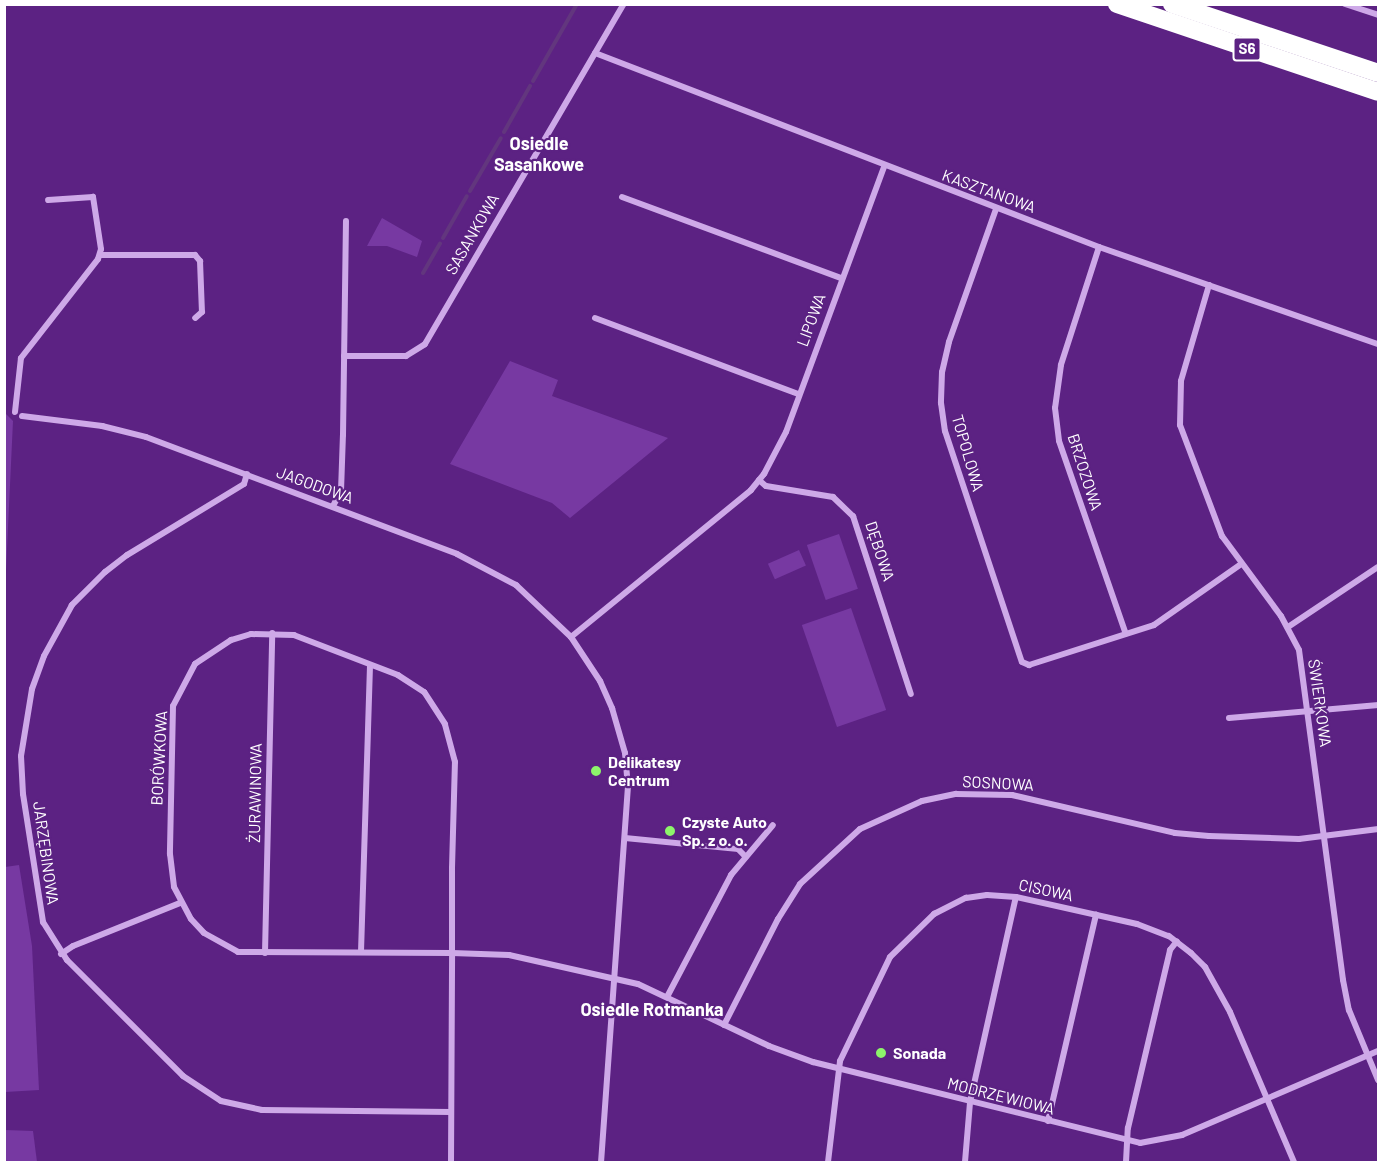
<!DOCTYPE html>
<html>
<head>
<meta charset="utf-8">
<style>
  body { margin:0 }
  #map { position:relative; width:1383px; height:1167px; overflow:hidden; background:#5c2283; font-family:Barlow,sans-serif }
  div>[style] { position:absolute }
  .green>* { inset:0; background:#7739a2; transform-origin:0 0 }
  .stream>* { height:4px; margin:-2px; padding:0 2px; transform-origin:2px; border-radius:2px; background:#62367e }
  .street>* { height:6px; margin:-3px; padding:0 3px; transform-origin:3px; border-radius:3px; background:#cea9e8 }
  .highway>* { height:18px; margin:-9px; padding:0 9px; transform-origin:9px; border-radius:9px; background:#fff }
  .dots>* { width:16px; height:16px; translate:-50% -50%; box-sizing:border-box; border:3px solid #5c2283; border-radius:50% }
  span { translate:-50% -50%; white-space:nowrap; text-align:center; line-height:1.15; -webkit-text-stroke:4.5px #5c2283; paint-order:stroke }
  .shield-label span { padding:2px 4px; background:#5c2283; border:2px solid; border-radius:4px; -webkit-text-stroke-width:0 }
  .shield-label { font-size:15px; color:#fff; font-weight:700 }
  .street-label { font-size:16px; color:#fff }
  .poi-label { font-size:16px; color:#fff; font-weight:700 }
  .left { translate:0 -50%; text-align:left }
  .neighbourhood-label { font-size:18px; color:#fff; font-weight:700 }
  .frame { position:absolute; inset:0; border:6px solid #fff; pointer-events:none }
</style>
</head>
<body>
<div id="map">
  <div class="green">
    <i style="clip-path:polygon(382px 218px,422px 241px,417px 257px,387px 246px,367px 246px)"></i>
    <i style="clip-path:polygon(510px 361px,558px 380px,552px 396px,668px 438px,570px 518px,552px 503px,450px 464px)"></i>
    <i style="clip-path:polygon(5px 413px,13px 421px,5px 592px,5px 412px)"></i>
    <i style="left:839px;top:534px;width:58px;height:34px;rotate:71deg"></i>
    <i style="left:799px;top:550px;width:17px;height:34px;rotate:66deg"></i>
    <i style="left:851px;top:608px;width:108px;height:52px;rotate:71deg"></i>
    <i style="clip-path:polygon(19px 865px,32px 946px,39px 1090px,5px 1092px,5px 867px)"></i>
    <i style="clip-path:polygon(5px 1130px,33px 1131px,37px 1162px,5px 1162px)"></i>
  </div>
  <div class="stream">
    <i style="left:533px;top:81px;width:89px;rotate:-60.3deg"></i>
    <i style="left:504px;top:132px;width:53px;rotate:-60.5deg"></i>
    <i style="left:470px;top:191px;width:61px;rotate:-59.7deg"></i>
    <i style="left:443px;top:238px;width:48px;rotate:-60.3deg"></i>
    <i style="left:423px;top:273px;width:34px;rotate:-60deg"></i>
  </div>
  <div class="street">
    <i style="left:1345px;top:4px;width:35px;rotate:18deg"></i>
    <i style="left:595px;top:53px;width:540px;rotate:21.05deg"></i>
    <i style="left:1099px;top:247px;width:295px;rotate:19.2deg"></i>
    <i style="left:622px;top:197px;width:233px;rotate:20.3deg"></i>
    <i style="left:996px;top:209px;width:141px;rotate:109.5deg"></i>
    <i style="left:949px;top:342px;width:31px;rotate:103deg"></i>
    <i style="left:942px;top:372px;width:31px;rotate:92deg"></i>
    <i style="left:941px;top:403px;width:28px;rotate:82deg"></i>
    <i style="left:945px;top:431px;width:243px;rotate:71.6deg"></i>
    <i style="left:1022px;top:662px;width:8px;rotate:23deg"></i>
    <i style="left:1029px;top:665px;width:131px;rotate:-17.7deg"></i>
    <i style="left:1154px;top:625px;width:106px;rotate:-35deg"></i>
    <i style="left:1099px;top:247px;width:124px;rotate:107.9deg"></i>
    <i style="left:1061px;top:365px;width:43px;rotate:97.9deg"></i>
    <i style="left:1055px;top:408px;width:33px;rotate:83deg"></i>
    <i style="left:1059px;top:441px;width:204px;rotate:70.9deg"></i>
    <i style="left:101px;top:255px;width:94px"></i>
    <i style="left:195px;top:255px;width:8px;rotate:50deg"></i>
    <i style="left:200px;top:261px;width:51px;rotate:87.8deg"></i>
    <i style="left:202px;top:312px;width:9px;rotate:139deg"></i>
    <i style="left:1209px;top:285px;width:100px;rotate:106.3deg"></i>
    <i style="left:1181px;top:381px;width:44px;rotate:91.3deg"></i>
    <i style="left:1180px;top:425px;width:119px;rotate:69.3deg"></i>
    <i style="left:1222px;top:536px;width:99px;rotate:53.6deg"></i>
    <i style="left:1281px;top:616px;width:38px;rotate:62deg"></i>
    <i style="left:1299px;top:650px;width:333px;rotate:82.4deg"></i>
    <i style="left:1343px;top:980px;width:31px;rotate:79deg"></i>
    <i style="left:1349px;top:1010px;width:76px;rotate:67.5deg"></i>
    <i style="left:595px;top:318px;width:217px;rotate:20.5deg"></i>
    <i style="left:344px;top:356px;width:62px"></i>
    <i style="left:406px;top:356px;width:22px;rotate:-32deg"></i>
    <i style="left:425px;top:344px;width:394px;rotate:-59.7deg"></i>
    <i style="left:15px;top:412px;width:54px;rotate:-83.7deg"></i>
    <i style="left:21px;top:358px;width:125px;rotate:-52.1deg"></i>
    <i style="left:98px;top:259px;width:10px;rotate:-73deg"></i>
    <i style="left:101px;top:249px;width:53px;rotate:-98.7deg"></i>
    <i style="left:93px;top:197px;width:45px;rotate:176.2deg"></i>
    <i style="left:22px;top:416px;width:81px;rotate:7.1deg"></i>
    <i style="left:102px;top:426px;width:45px;rotate:14deg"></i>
    <i style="left:146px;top:437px;width:332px;rotate:20.6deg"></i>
    <i style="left:457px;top:554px;width:67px;rotate:27.7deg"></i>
    <i style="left:516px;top:585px;width:76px;rotate:43.4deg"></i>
    <i style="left:571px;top:637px;width:53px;rotate:56.6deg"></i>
    <i style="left:600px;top:681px;width:30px;rotate:66deg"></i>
    <i style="left:612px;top:708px;width:47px;rotate:73.9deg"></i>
    <i style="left:625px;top:753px;width:33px;rotate:85deg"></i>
    <i style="left:628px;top:786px;width:377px;rotate:94.1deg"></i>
    <i style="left:247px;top:474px;width:10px;rotate:107deg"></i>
    <i style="left:244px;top:484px;width:137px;rotate:148.7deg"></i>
    <i style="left:127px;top:555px;width:28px;rotate:142deg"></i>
    <i style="left:105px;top:572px;width:47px;rotate:135deg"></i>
    <i style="left:72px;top:605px;width:58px;rotate:118.8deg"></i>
    <i style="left:44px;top:656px;width:35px;rotate:110deg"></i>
    <i style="left:32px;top:689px;width:68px;rotate:99.3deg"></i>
    <i style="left:21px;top:756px;width:38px;rotate:87deg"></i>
    <i style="left:23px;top:794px;width:130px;rotate:81.1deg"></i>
    <i style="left:43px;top:922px;width:45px;rotate:57.7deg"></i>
    <i style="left:67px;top:960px;width:164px;rotate:45deg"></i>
    <i style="left:183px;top:1076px;width:45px;rotate:33.3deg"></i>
    <i style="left:221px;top:1101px;width:42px;rotate:12.4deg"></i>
    <i style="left:262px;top:1110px;width:189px;rotate:0.6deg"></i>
    <i style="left:759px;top:480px;width:9px;rotate:41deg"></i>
    <i style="left:766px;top:486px;width:68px;rotate:9.3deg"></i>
    <i style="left:833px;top:497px;width:28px;rotate:44deg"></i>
    <i style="left:853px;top:516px;width:187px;rotate:72deg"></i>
    <i style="left:333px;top:506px;width:17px;rotate:-62deg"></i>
    <i style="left:341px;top:491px;width:56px;rotate:-88deg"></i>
    <i style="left:343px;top:435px;width:214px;rotate:-89.2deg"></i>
    <i style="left:1288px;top:627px;width:108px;rotate:-33.7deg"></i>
    <i style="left:571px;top:637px;width:232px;rotate:-39.2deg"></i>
    <i style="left:751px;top:490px;width:21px;rotate:-51deg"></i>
    <i style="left:764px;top:474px;width:47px;rotate:-62.4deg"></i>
    <i style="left:786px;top:432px;width:283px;rotate:-69.7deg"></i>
    <i style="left:1229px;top:718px;width:150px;rotate:-5deg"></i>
    <i style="left:625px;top:838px;width:114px;rotate:5.6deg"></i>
    <i style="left:738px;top:849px;width:11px;rotate:45deg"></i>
    <i style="left:361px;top:952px;width:287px;rotate:-88.2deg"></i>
    <i style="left:265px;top:953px;width:320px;rotate:-88.7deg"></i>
    <i style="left:61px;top:954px;width:14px;rotate:-34deg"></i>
    <i style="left:73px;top:946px;width:115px;rotate:-21.9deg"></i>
    <i style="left:667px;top:997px;width:138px;rotate:-62.3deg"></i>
    <i style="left:731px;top:875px;width:65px;rotate:-50deg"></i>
    <i style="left:724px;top:1025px;width:119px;rotate:-63deg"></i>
    <i style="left:778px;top:919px;width:41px;rotate:-57.8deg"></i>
    <i style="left:800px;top:884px;width:81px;rotate:-42.5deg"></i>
    <i style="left:860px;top:829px;width:68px;rotate:-24.3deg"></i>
    <i style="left:922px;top:801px;width:35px;rotate:-12deg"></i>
    <i style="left:956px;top:794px;width:56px;rotate:1deg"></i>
    <i style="left:1012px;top:795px;width:167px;rotate:13.1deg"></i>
    <i style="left:1175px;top:833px;width:34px;rotate:5deg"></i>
    <i style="left:1209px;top:836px;width:90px;rotate:1.9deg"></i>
    <i style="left:1299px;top:839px;width:80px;rotate:-7.2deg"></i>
    <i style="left:1048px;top:1121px;width:212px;rotate:-76.9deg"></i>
    <i style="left:451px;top:1162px;width:209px;rotate:-89.7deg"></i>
    <i style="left:452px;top:953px;width:85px;rotate:-90deg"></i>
    <i style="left:452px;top:868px;width:106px;rotate:-88.4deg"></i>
    <i style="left:455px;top:762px;width:39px;rotate:-105deg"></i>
    <i style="left:445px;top:724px;width:38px;rotate:-123deg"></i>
    <i style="left:424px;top:692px;width:31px;rotate:-147deg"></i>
    <i style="left:398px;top:675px;width:111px;rotate:-159deg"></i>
    <i style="left:294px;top:635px;width:43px;rotate:-178.7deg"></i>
    <i style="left:251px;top:634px;width:21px;rotate:163deg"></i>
    <i style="left:231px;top:640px;width:43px;rotate:146.3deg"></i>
    <i style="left:195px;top:664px;width:47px;rotate:117.6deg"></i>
    <i style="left:173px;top:706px;width:148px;rotate:91.2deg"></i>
    <i style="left:170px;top:854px;width:33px;rotate:83deg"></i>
    <i style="left:174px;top:887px;width:36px;rotate:62deg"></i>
    <i style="left:191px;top:919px;width:19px;rotate:47deg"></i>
    <i style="left:204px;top:933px;width:39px;rotate:29deg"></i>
    <i style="left:238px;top:952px;width:214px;rotate:0.3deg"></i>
    <i style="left:452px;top:953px;width:57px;rotate:2deg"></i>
    <i style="left:509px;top:955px;width:132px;rotate:12.7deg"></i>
    <i style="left:638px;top:984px;width:145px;rotate:25.3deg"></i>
    <i style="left:769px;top:1046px;width:47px;rotate:20deg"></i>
    <i style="left:813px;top:1062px;width:337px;rotate:13.9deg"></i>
    <i style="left:1140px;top:1143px;width:43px;rotate:-10.8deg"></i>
    <i style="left:1182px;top:1135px;width:213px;rotate:-23.2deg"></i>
    <i style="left:828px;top:1162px;width:102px;rotate:-83.2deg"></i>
    <i style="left:840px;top:1061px;width:115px;rotate:-64.3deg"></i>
    <i style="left:890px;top:957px;width:62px;rotate:-44.3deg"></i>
    <i style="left:934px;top:914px;width:36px;rotate:-27deg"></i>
    <i style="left:966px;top:898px;width:21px;rotate:-8deg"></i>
    <i style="left:987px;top:895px;width:29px;rotate:4deg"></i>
    <i style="left:1016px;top:897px;width:124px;rotate:12.6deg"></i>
    <i style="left:1137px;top:924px;width:34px;rotate:21deg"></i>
    <i style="left:1169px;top:936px;width:28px;rotate:38deg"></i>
    <i style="left:1191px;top:953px;width:20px;rotate:45deg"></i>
    <i style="left:1205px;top:967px;width:51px;rotate:60.9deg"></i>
    <i style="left:1230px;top:1012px;width:163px;rotate:66.9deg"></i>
    <i style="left:965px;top:1162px;width:60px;rotate:-85.2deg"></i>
    <i style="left:970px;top:1102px;width:210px;rotate:-77.4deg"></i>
    <i style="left:1126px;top:1162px;width:34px;rotate:-87deg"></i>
    <i style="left:1128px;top:1128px;width:183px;rotate:-76.7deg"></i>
    <i style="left:1170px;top:950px;width:11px;rotate:-52deg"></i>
  </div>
  <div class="highway">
    <i style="left:1117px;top:4px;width:275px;rotate:18.6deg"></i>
    <i style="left:1172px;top:4px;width:217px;rotate:18.5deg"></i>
  </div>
  <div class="dots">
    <i style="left:596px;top:771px;background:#8df46b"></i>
    <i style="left:670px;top:831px;background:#8df46b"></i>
    <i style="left:881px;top:1053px;background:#8df46b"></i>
  </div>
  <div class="shield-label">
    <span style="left:1247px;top:49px">S6</span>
  </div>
  <div class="street-label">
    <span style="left:989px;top:191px;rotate:20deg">KASZTANOWA</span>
    <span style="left:472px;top:234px;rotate:-60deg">SASANKOWA</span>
    <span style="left:811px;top:320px;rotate:-70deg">LIPOWA</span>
    <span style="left:968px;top:453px;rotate:74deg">TOPOLOWA</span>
    <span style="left:1085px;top:472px;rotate:72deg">BRZOZOWA</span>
    <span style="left:315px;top:485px;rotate:20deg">JAGODOWA</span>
    <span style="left:880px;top:551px;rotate:72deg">DĘBOWA</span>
    <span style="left:1320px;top:703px;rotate:82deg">ŚWIERKOWA</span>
    <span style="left:159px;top:758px;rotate:-87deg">BORÓWKOWA</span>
    <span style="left:998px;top:783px;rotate:3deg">SOSNOWA</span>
    <span style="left:255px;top:793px;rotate:-89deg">ŻURAWINOWA</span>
    <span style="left:46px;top:853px;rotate:82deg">JARZĘBINOWA</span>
    <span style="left:1046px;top:890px;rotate:12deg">CISOWA</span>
    <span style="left:1001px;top:1096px;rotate:14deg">MODRZEWIOWA</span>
  </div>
  <div class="poi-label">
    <span class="left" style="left:608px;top:771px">Delikatesy<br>Centrum</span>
    <span class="left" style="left:682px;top:831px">Czyste Auto<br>Sp. z o. o.</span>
    <span class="left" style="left:893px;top:1053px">Sonada</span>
  </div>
  <div class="neighbourhood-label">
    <span style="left:539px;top:154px">Osiedle<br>Sasankowe</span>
    <span style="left:652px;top:1009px">Osiedle Rotmanka</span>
  </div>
  <div class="frame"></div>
</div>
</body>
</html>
